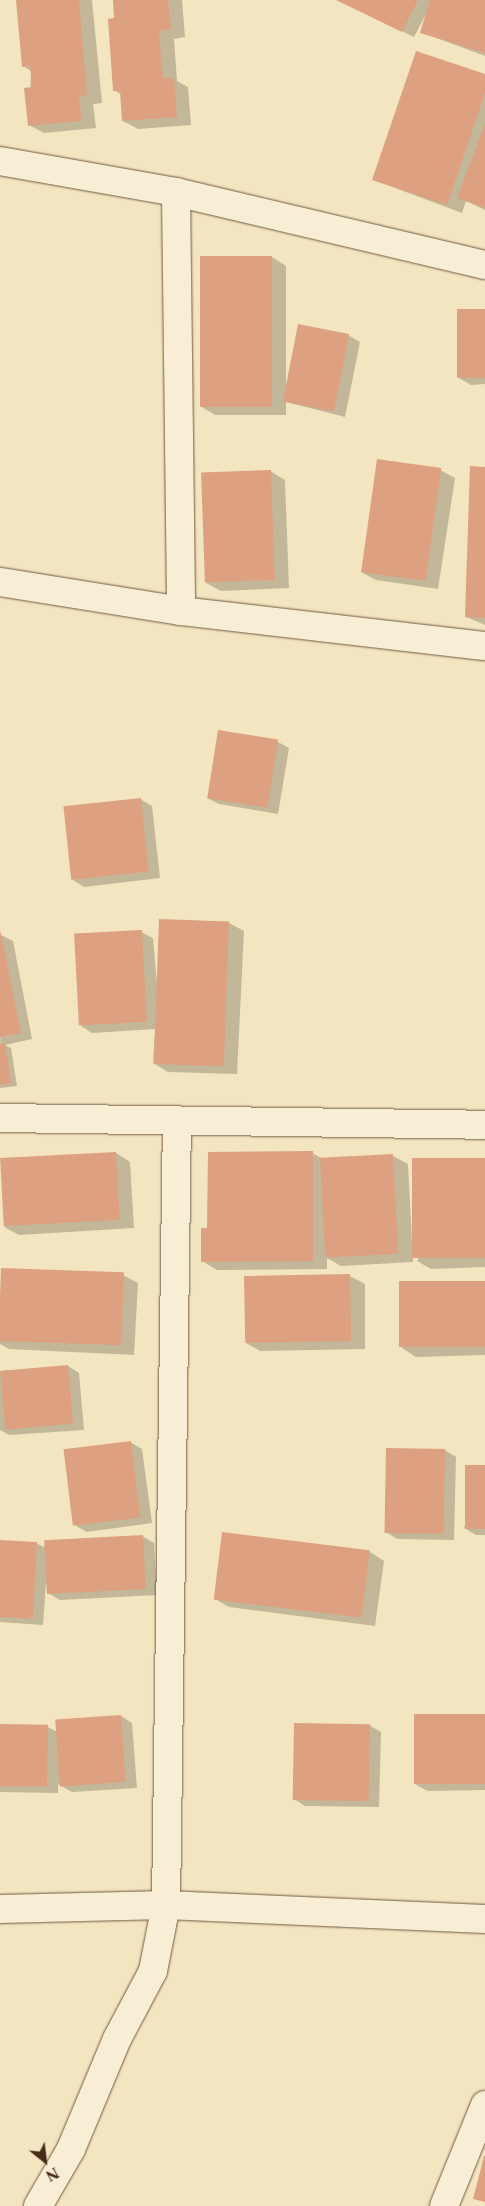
<!DOCTYPE html>
<html>
<head>
<meta charset="utf-8">
<style>
  body { margin:0 }
  #map { position:relative; width:485px; height:2206px; overflow:hidden; background:#f3e5bf; font-family:"Libre Caslon Text",serif }
  div>[style] { position:absolute }
  .shadow>* { inset:0; background:#0003 }
  .building>* { inset:0; background:#dda181; transform-origin:0 0 }
  .roads { filter:drop-shadow(0 0 1px #715a42) drop-shadow(0 0 1px #715a42) }
  .minor>* { height:28px; margin:-14px; padding:0 14px; transform-origin:14px; border-radius:14px; background:#f7eed5 }
  span { translate:-50% -50%; white-space:nowrap; text-align:center; line-height:1.15; -webkit-text-stroke:5px #f7eed5; paint-order:stroke }
  .north { position:absolute; left:20px; top:2136px; width:50px; height:50px; -webkit-text-stroke:4px #f7eed5; paint-order:stroke; rotate:151deg; font-size:14px; font-weight:700; line-height:20px; text-align:center; color:#462b19 }
  .north::after { content:''; display:block; margin:auto; width:18px; height:22px; background:#462b19; clip-path:polygon(50% 0,100% 100%,50% 72%,0 100%) }
</style>
</head>
<body>
<div id="map">
  <div class="shadow">
    <i style="clip-path:polygon(17px 0,92px 0,102px 103px,93px 104px,96px 128px,44px 133px,29px 125px,31px 71px,23px 66px)"></i>
    <i style="clip-path:polygon(114px 0,182px 0,185px 37px,174px 39px,177px 81px,188px 87px,191px 125px,138px 129px,123px 121px,122px 95px,114px 90px)"></i>
    <i style="clip-path:polygon(338px 0,485px 0,485px 56px,421px 32px,426px 14px,414px 37px)"></i>
    <i style="clip-path:polygon(485px 75px,485px 210px,466px 201px,462px 213px,374px 180px)"></i>
    <i style="clip-path:polygon(272px 257px,286px 266px,286px 389px,348px 335px,360px 342px,345px 417px,286px 402px,286px 415px,215px 415px,200px 406px)"></i>
    <i style="clip-path:polygon(485px 310px,485px 384px,471px 385px,459px 378px)"></i>
    <i style="clip-path:polygon(485px 468px,485px 625px,466px 617px)"></i>
    <i style="clip-path:polygon(440px 470px,455px 478px,438px 589px,376px 580px,361px 572px)"></i>
    <i style="clip-path:polygon(270px 471px,285px 480px,289px 588px,221px 591px,206px 583px)"></i>
    <i style="clip-path:polygon(278px 742px,289px 748px,278px 814px,219px 804px,207px 798px)"></i>
    <i style="clip-path:polygon(140px 799px,152px 806px,160px 878px,84px 887px,73px 880px)"></i>
    <i style="clip-path:polygon(229px 923px,244px 931px,237px 1074px,168px 1072px,153px 1063px,155px 1029px,92px 1033px,81px 1026px,141px 932px,153px 938px,157px 984px)"></i>
    <i style="clip-path:polygon(1px 935px,13px 941px,32px 1039px,5px 1045px,11px 1048px,17px 1086px,0 1088px)"></i>
    <i style="clip-path:polygon(116px 1153px,130px 1162px,134px 1228px,19px 1235px,4px 1227px)"></i>
    <i style="clip-path:polygon(312px 1153px,325px 1160px,393px 1156px,408px 1164px,413px 1262px,341px 1266px,327px 1258px,327px 1269px,217px 1270px,202px 1261px,209px 1229px)"></i>
    <i style="clip-path:polygon(485px 1160px,485px 1267px,431px 1269px,417px 1261px)"></i>
    <i style="clip-path:polygon(2px 1270px,123px 1275px,138px 1283px,134px 1355px,9px 1349px,0 1344px)"></i>
    <i style="clip-path:polygon(350px 1276px,365px 1284px,365px 1349px,260px 1351px,246px 1343px)"></i>
    <i style="clip-path:polygon(485px 1282px,485px 1355px,416px 1357px,402px 1348px)"></i>
    <i style="clip-path:polygon(68px 1366px,79px 1373px,84px 1430px,9px 1435px,0 1430px,0 1371px)"></i>
    <i style="clip-path:polygon(130px 1442px,142px 1449px,152px 1523px,87px 1532px,76px 1526px)"></i>
    <i style="clip-path:polygon(445px 1450px,456px 1457px,454px 1540px,397px 1539px,386px 1532px)"></i>
    <i style="clip-path:polygon(485px 1467px,485px 1535px,476px 1535px,464px 1528px)"></i>
    <i style="clip-path:polygon(142px 1536px,154px 1543px,157px 1595px,60px 1600px,48px 1593px,46px 1582px,43px 1625px,0 1622px,0 1541px,36px 1543px,46px 1548px)"></i>
    <i style="clip-path:polygon(370px 1552px,384px 1561px,375px 1626px,229px 1607px,215px 1599px)"></i>
    <i style="clip-path:polygon(485px 1715px,485px 1790px,428px 1791px,416px 1785px)"></i>
    <i style="clip-path:polygon(121px 1716px,132px 1723px,137px 1788px,72px 1792px,58px 1784px,58px 1793px,0 1792px,0 1726px,48px 1727px,57px 1732px)"></i>
    <i style="clip-path:polygon(369px 1725px,381px 1732px,379px 1807px,305px 1806px,294px 1799px)"></i>
  </div>
  <div class="building">
    <i style="clip-path:polygon(16px 0,79px 0,87px 95px,79px 96px,82px 121px,28px 126px,24px 88px,32px 87px,30px 66px,22px 67px)"></i>
    <i style="clip-path:polygon(113px 0,168px 0,171px 29px,159px 31px,163px 78px,174px 78px,177px 117px,122px 121px,120px 91px,113px 91px,108px 19px,114px 18px)"></i>
    <i style="clip-path:polygon(336px 0,418px 0,402px 32px)"></i>
    <i style="clip-path:polygon(430px 0,485px 0,485px 53px,420px 33px)"></i>
    <i style="clip-path:polygon(416px 51px,485px 74px,485px 93px,447px 205px,372px 180px)"></i>
    <i style="clip-path:polygon(485px 124px,485px 208px,457px 198px)"></i>
    <i style="left:200px;top:256px;width:72px;height:151px"></i>
    <i style="left:485px;top:309px;width:69px;height:28px;rotate:90deg"></i>
    <i style="left:298px;top:324px;width:52px;height:79px;rotate:11deg"></i>
    <i style="left:377px;top:459px;width:65px;height:114px;rotate:8deg"></i>
    <i style="clip-path:polygon(470px 466px,485px 467px,485px 618px,465px 617px)"></i>
    <i style="left:271px;top:470px;width:110px;height:70px;rotate:88deg"></i>
    <i style="left:218px;top:730px;width:61px;height:69px;rotate:9deg"></i>
    <i style="left:141px;top:798px;width:74px;height:78px;rotate:84deg"></i>
    <i style="left:159px;top:919px;width:70px;height:145px;rotate:2deg"></i>
    <i style="clip-path:polygon(0 930px,21px 1033px,0 1037px)"></i>
    <i style="left:142px;top:930px;width:92px;height:68px;rotate:87deg"></i>
    <i style="clip-path:polygon(5px 1043px,11px 1083px,0 1085px,0 1044px)"></i>
    <i style="clip-path:polygon(313px 1151px,313px 1261px,201px 1262px,201px 1228px,207px 1228px,208px 1152px)"></i>
    <i style="left:116px;top:1152px;width:68px;height:116px;rotate:87deg"></i>
    <i style="left:393px;top:1154px;width:100px;height:73px;rotate:87deg"></i>
    <i style="left:485px;top:1158px;width:100px;height:73px;rotate:90deg"></i>
    <i style="left:1px;top:1268px;width:123px;height:73px;rotate:2deg"></i>
    <i style="left:350px;top:1274px;width:67px;height:106px;rotate:89deg"></i>
    <i style="left:485px;top:1281px;width:66px;height:86px;rotate:90deg"></i>
    <i style="left:68px;top:1365px;width:59px;height:68px;rotate:85deg"></i>
    <i style="left:131px;top:1441px;width:77px;height:68px;rotate:83deg"></i>
    <i style="left:386px;top:1448px;width:59px;height:85px;rotate:1deg"></i>
    <i style="left:465px;top:1465px;width:20px;height:64px"></i>
    <i style="left:222px;top:1532px;width:149px;height:68px;rotate:7deg"></i>
    <i style="left:143px;top:1535px;width:54px;height:99px;rotate:87deg"></i>
    <i style="left:0;top:1540px;width:37px;height:77px;rotate:3deg"></i>
    <i style="left:485px;top:1714px;width:70px;height:71px;rotate:90deg"></i>
    <i style="left:121px;top:1715px;width:67px;height:66px;rotate:86deg"></i>
    <i style="left:294px;top:1723px;width:76px;height:77px;rotate:1deg"></i>
    <i style="left:0;top:1724px;width:48px;height:62px;rotate:1deg"></i>
    <i style="clip-path:polygon(484px 2156px,485px 2156px,485px 2202px,473px 2199px)"></i>
  </div>
  <div class="roads">
    <div class="minor">
      <i style="left:0;top:161px;width:179px;rotate:10deg"></i>
      <i style="left:176px;top:192px;width:318px;rotate:13.3deg"></i>
      <i style="left:176px;top:192px;width:419px;rotate:89.3deg"></i>
      <i style="left:0;top:582px;width:183px;rotate:9.1deg"></i>
      <i style="left:181px;top:611px;width:306px;rotate:6.6deg"></i>
      <i style="left:0;top:1118px;width:485px;rotate:0.8deg"></i>
      <i style="left:0;top:1909px;width:166px;rotate:-1.4deg"></i>
      <i style="left:166px;top:1905px;width:319px;rotate:2.5deg"></i>
      <i style="left:38px;top:2206px;width:66px;rotate:-59.9deg"></i>
      <i style="left:71px;top:2149px;width:119px;rotate:-67.3deg"></i>
      <i style="left:117px;top:2039px;width:77px;rotate:-62.1deg"></i>
      <i style="left:153px;top:1971px;width:67px;rotate:-78.9deg"></i>
      <i style="left:166px;top:1905px;width:785px;rotate:-89.2deg"></i>
      <i style="left:444px;top:2206px;width:109px;rotate:-67.9deg"></i>
    </div>
  </div>
  <div class="north">N</div>
</div>
</body>
</html>
